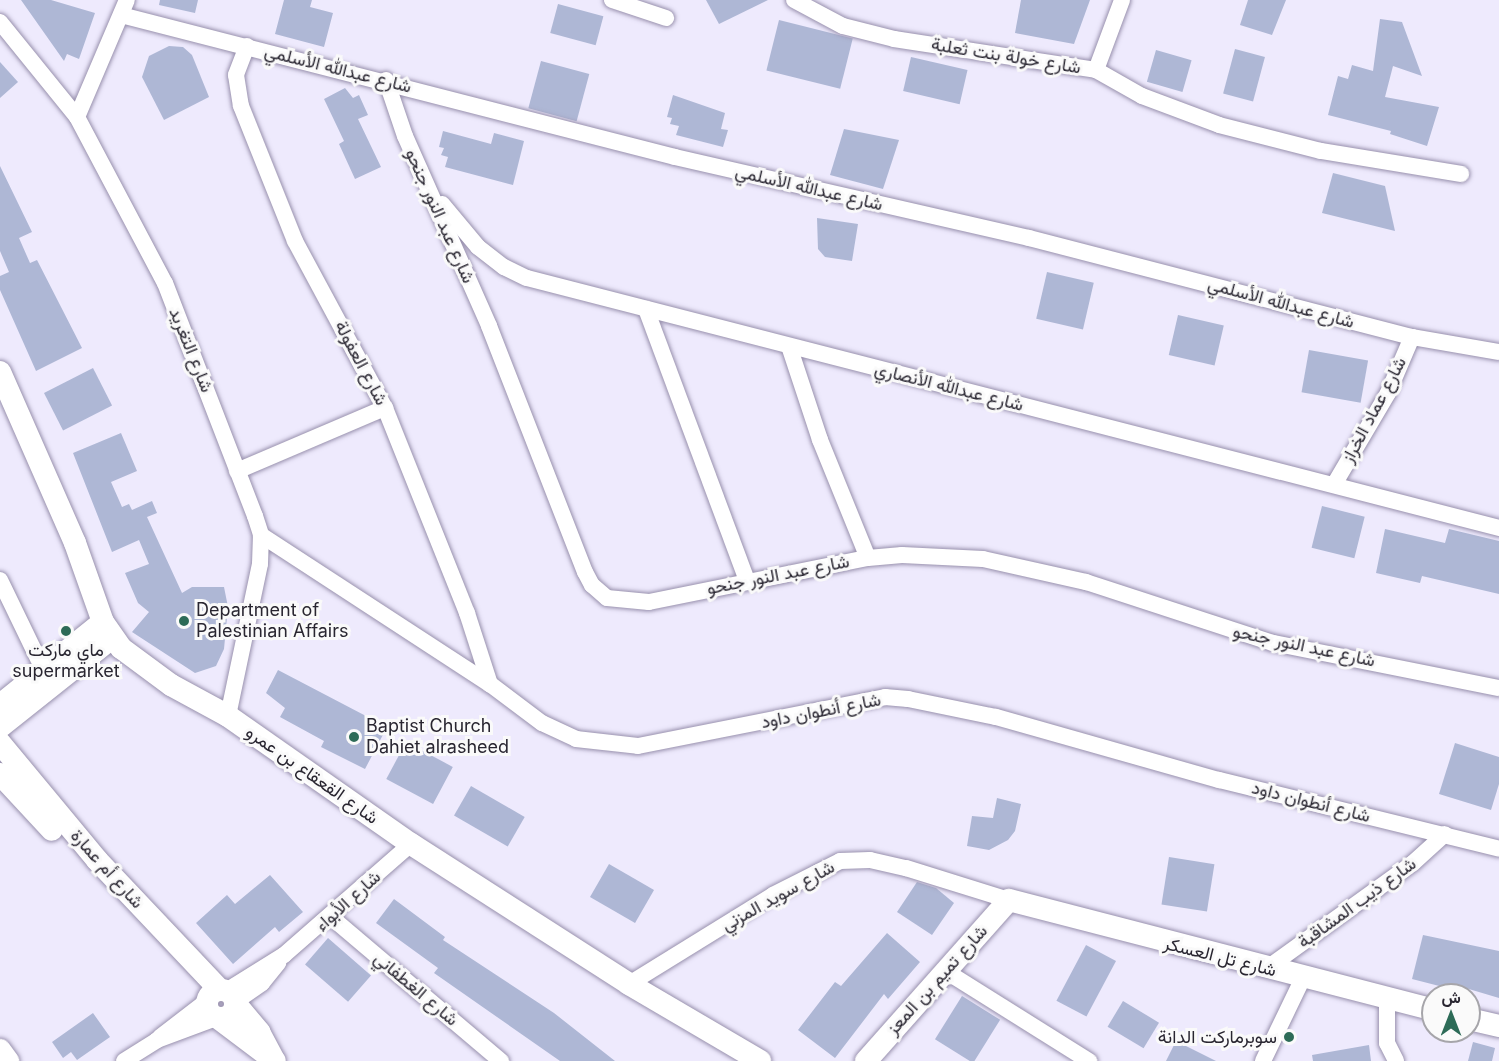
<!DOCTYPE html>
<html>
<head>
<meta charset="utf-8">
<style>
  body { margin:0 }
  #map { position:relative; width:1499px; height:1061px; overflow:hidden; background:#eeeafd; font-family:Inter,Vazirmatn,sans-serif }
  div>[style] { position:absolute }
  .building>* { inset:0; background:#aeb7d5; transform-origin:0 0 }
  .roads { filter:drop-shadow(0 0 2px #9890ad) drop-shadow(0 0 2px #9890ad) }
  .street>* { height:16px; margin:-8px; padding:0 8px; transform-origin:8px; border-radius:8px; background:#fff }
  .secondary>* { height:22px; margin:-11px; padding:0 11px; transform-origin:11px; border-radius:11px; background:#fff }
  .secondary>.ring { margin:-11px; padding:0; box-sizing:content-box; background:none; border:22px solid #fff; border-radius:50% }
  .dots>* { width:16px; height:16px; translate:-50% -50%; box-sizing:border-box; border:3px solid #fafafa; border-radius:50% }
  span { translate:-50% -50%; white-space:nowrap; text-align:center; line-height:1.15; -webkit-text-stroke:6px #fafafa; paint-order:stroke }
  .street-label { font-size:18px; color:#292631 }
  .poi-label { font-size:18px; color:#292631 }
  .left { translate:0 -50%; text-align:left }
  .right { translate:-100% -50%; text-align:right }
  .north { position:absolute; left:1421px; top:983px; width:60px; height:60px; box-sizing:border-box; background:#fafafa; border:2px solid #a6a5aa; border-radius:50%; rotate:0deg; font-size:16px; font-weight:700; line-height:24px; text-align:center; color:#292631 }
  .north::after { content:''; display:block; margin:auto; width:21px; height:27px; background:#2d6b57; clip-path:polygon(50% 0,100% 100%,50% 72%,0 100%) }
</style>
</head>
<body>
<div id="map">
  <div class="building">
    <i style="clip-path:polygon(21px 0,51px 0,95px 13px,79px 59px,67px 54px,64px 61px)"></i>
    <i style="clip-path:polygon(160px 0,198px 0,195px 13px,159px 5px)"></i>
    <i style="clip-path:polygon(284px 0,312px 0,310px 7px,333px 13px,324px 47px,275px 34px)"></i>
    <i style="clip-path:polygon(706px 0,768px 0,719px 24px)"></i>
    <i style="clip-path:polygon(1021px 0,1090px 0,1074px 44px,1015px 33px)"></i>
    <i style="clip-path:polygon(1248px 0,1286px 0,1272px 35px,1240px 25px)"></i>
    <i style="left:558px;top:4px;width:47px;height:30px;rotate:15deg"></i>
    <i style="clip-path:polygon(1380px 19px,1402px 22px,1422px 76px,1393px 66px,1385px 97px,1439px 107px,1427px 146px,1390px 134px,1391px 131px,1328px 115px,1338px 76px,1348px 79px,1352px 65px,1373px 71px)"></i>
    <i style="left:779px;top:20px;width:76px;height:52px;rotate:14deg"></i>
    <i style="clip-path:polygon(169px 46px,183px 47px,192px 55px,209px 97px,164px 120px,142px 77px,149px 56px)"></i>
    <i style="left:1235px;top:49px;width:31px;height:46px;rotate:15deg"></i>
    <i style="left:1156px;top:50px;width:37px;height:33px;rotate:16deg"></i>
    <i style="left:911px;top:57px;width:58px;height:35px;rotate:13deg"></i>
    <i style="left:541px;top:61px;width:50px;height:49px;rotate:15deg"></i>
    <i style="clip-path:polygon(0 62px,18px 82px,0 98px)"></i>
    <i style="clip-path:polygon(345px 88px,353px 98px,359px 95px,368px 115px,358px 119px,381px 167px,355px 179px,339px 144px,344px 141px,324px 99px)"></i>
    <i style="clip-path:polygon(673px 95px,725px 113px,721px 129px,728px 130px,723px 147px,676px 135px,679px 126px,670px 124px,672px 118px,667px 117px)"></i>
    <i style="clip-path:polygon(844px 129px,899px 140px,883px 189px,830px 175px)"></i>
    <i style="clip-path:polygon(443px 131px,491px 144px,494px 133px,524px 141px,513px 185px,445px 167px,448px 157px,441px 155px,444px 148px,439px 147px)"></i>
    <i style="clip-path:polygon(0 166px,32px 232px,19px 238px,30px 263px,37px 260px,82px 348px,36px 371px,0 290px,0 276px,9px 272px,0 251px)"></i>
    <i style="clip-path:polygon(1333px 173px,1385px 186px,1395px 231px,1322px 213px)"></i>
    <i style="clip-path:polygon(817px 218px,858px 224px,852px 261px,825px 257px,818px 249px)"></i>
    <i style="left:1047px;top:272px;width:48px;height:48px;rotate:13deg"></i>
    <i style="left:1178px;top:315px;width:47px;height:41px;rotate:13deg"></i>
    <i style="left:1309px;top:350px;width:60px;height:43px;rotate:10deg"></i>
    <i style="left:93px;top:368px;width:42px;height:55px;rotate:63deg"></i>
    <i style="clip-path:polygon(121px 433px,137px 471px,111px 482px,122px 507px,129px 504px,132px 510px,152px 501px,157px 513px,147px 517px,182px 593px,192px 587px,224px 587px,228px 607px,224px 649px,216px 666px,195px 673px,132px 632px,149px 612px,138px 603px,125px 573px,149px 564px,139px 540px,112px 552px,73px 453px)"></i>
    <i style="left:1322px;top:506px;width:44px;height:43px;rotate:14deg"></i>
    <i style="clip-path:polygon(1385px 529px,1445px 543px,1449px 529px,1499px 541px,1499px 594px,1422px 576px,1420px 583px,1376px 573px)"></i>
    <i style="clip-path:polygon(278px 670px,387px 727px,365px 769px,321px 747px,324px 741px,280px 717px,285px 708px,266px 693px)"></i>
    <i style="left:406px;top:742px;width:53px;height:42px;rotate:28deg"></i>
    <i style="clip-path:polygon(1455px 743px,1499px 757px,1499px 784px,1491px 810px,1439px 794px)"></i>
    <i style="left:471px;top:786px;width:62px;height:34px;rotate:30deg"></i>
    <i style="clip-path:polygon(997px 798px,1021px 804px,1015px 831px,1008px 840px,989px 850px,967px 846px,972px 816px,993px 818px)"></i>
    <i style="left:1169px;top:857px;width:46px;height:48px;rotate:9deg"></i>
    <i style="left:609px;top:864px;width:52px;height:38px;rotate:30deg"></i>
    <i style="clip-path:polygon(270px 875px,303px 912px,279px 932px,275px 927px,233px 964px,196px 923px,227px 895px,235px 904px)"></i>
    <i style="clip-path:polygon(917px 882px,936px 888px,954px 903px,932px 935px,897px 912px)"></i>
    <i style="clip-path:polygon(394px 899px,445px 937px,443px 940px,554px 1013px,615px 1061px,560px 1061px,434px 973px,438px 968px,376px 923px)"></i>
    <i style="clip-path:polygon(887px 933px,920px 962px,888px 999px,884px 994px,835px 1058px,798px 1030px,835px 982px,841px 986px)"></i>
    <i style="clip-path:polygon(1423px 935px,1499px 951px,1499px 998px,1452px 984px,1451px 989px,1412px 979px)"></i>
    <i style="left:328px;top:938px;width:57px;height:35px;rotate:41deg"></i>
    <i style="left:1086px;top:945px;width:34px;height:63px;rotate:28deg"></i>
    <i style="left:962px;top:996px;width:45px;height:51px;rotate:32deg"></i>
    <i style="left:1123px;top:1001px;width:42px;height:30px;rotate:31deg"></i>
    <i style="clip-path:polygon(93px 1013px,110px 1037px,77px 1060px,71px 1052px,63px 1058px,52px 1042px)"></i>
    <i style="clip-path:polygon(1176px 1041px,1216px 1061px,1166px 1061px)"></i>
    <i style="clip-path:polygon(1473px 1042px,1495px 1048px,1492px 1061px,1468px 1061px)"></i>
    <i style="clip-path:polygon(1369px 1045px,1371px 1061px,1313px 1061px,1312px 1055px)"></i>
  </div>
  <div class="roads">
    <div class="street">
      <i style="left:612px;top:0;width:57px;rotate:18.4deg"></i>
      <i style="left:794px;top:0;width:55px;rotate:28deg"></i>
      <i style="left:843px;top:26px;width:53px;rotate:14.3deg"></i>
      <i style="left:894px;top:39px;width:204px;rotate:8.7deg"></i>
      <i style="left:1096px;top:70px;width:53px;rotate:29.5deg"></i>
      <i style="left:1142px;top:96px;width:82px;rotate:20.6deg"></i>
      <i style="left:1219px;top:125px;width:105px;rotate:14.3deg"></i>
      <i style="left:1321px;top:151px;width:142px;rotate:9.3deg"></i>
      <i style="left:121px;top:15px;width:572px;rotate:14.38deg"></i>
      <i style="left:675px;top:157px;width:363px;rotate:12.9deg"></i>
      <i style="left:1029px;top:238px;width:396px;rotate:14.5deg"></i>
      <i style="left:1412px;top:337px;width:88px;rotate:9.8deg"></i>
      <i style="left:0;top:22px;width:122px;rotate:51deg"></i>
      <i style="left:77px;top:117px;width:188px;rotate:62.1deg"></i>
      <i style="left:165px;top:283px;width:250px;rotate:68.9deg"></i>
      <i style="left:255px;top:516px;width:20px;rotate:72deg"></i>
      <i style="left:261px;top:535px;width:29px;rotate:92deg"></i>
      <i style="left:260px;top:564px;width:155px;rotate:101.9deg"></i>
      <i style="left:247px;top:46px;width:31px;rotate:111deg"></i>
      <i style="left:236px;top:75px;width:31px;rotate:81deg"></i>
      <i style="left:241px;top:106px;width:145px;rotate:68.2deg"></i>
      <i style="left:295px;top:241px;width:190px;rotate:61.7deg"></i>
      <i style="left:385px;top:408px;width:221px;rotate:68.2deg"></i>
      <i style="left:467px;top:613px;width:75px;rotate:72.1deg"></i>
      <i style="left:1096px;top:70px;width:75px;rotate:-69.6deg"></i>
      <i style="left:386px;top:80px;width:59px;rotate:71.3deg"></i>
      <i style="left:405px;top:136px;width:208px;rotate:66.1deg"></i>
      <i style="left:489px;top:326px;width:264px;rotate:68.7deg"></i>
      <i style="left:585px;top:572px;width:15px;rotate:62deg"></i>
      <i style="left:592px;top:585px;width:20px;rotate:41deg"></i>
      <i style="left:607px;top:598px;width:42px;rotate:5.4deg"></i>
      <i style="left:649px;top:602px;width:223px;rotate:-11.4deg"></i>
      <i style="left:868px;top:558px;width:34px;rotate:-5deg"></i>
      <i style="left:902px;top:555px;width:81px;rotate:2.8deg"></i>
      <i style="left:983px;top:559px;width:106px;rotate:12.6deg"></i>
      <i style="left:1086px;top:582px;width:197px;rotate:18.1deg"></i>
      <i style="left:1273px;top:643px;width:230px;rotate:11.3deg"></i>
      <i style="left:77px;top:117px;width:127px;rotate:-66.9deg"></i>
      <i style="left:442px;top:204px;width:56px;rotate:50.1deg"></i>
      <i style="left:478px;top:247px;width:33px;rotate:38deg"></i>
      <i style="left:504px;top:267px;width:25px;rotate:26deg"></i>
      <i style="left:527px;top:278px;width:1004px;rotate:14.42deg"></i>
      <i style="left:646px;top:309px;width:289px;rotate:69.6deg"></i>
      <i style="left:789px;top:346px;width:99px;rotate:71.7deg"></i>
      <i style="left:820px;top:440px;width:127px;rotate:67.9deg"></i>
      <i style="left:237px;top:471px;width:161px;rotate:-23.1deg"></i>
      <i style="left:1335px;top:483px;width:104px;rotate:-59.5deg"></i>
      <i style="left:1388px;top:393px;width:61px;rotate:-66.8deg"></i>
      <i style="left:261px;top:535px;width:273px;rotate:33.1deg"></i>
      <i style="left:490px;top:684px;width:65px;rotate:36.9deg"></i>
      <i style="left:542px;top:723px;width:38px;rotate:25deg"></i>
      <i style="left:576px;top:739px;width:62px;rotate:6.4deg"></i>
      <i style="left:638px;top:746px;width:252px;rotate:-11.2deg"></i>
      <i style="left:885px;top:697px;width:23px;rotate:5deg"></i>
      <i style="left:908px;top:699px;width:90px;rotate:11.6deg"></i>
      <i style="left:996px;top:717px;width:232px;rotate:15.8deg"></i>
      <i style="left:1219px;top:780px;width:288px;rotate:13.8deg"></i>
      <i style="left:0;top:580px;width:101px;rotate:64.2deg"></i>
      <i style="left:331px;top:917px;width:223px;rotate:40.3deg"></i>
      <i style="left:1266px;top:969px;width:181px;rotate:-35.8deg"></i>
      <i style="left:1413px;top:863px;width:43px;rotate:-42.2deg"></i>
      <i style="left:947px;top:972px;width:168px;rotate:32.1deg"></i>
      <i style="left:629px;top:984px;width:169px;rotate:-31.7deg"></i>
      <i style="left:773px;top:895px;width:75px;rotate:-26.9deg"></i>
      <i style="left:840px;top:861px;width:30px;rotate:-2deg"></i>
      <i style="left:870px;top:860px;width:37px;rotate:13deg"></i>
      <i style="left:906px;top:868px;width:108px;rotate:17.3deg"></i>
      <i style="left:226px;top:991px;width:68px;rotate:-31.8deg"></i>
      <i style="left:284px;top:955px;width:169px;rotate:-41.2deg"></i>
      <i style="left:1387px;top:1000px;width:43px;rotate:90deg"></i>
      <i style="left:1387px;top:1043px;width:20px;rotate:63deg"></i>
      <i style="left:235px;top:1002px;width:33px;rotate:-35deg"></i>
      <i style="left:262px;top:983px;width:26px;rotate:-51deg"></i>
      <i style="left:160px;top:1037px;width:61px;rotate:-37.6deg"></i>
      <i style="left:124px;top:1061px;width:39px;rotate:-32deg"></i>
      <i style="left:157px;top:1040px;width:63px;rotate:-20.4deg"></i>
      <i style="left:1263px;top:1061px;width:92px;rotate:-64.3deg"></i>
    </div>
    <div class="secondary">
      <i style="left:0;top:372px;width:187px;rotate:66.3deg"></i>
      <i style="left:75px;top:543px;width:84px;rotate:70.5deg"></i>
      <i style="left:103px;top:622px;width:32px;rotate:55deg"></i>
      <i style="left:121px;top:648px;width:62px;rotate:36.5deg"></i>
      <i style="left:171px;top:685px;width:65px;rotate:28.5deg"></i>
      <i style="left:228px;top:716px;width:223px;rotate:35deg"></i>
      <i style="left:411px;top:844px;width:259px;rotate:32.7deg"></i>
      <i style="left:629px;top:984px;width:152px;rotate:30.4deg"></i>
      <i style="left:0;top:705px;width:132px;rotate:-38.9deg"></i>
      <i style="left:0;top:727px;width:143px;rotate:-38.5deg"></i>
      <i style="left:0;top:743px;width:152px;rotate:50.3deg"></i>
      <i style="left:97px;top:860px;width:179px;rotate:46.6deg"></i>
      <i style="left:0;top:774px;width:76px;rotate:47.1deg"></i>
      <i class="ring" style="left:207px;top:990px;width:6px;height:6px"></i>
      <i style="left:235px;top:1003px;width:38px;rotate:50deg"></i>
      <i style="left:259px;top:1032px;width:30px;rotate:62deg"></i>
      <i style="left:218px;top:1018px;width:71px;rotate:37deg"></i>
      <i style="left:1469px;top:1019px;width:31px;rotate:13deg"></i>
      <i style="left:0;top:1050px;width:14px;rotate:54deg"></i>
      <i style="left:866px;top:1061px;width:215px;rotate:-48.4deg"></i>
      <i style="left:1009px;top:900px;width:438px;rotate:14.5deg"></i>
    </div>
  </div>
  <div class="dots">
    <i style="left:184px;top:621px;background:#2d6b57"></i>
    <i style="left:66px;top:631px;background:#2d6b57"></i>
    <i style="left:354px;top:737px;background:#2d6b57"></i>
    <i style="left:1289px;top:1037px;background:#2d6b57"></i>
  </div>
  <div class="street-label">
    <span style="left:1006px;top:56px;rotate:9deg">شارع خولة بنت ثعلبة</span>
    <span style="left:338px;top:69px;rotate:14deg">شارع عبدالله الأسلمي</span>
    <span style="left:809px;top:188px;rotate:13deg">شارع عبدالله الأسلمي</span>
    <span style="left:440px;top:216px;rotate:66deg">شارع عبد النور جنحو</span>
    <span style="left:1281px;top:303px;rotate:15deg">شارع عبدالله الأسلمي</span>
    <span style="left:191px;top:350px;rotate:68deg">شارع التغريد</span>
    <span style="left:361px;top:363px;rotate:62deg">شارع العفولة</span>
    <span style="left:949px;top:387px;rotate:14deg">شارع عبدالله الأنصاري</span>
    <span style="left:1374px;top:410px;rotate:-62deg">شارع عماد الخراز</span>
    <span style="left:778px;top:575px;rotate:-11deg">شارع عبد النور جنحو</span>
    <span style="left:1304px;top:646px;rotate:12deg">شارع عبد النور جنحو</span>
    <span style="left:821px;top:711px;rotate:-11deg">شارع أنطوان داود</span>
    <span style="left:312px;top:775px;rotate:35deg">شارع القعقاع بن عمرو</span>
    <span style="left:1311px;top:802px;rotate:14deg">شارع أنطوان داود</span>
    <span style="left:107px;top:869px;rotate:48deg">شارع أم عمارة</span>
    <span style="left:778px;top:896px;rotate:-29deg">شارع سويد المزني</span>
    <span style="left:348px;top:901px;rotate:-42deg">شارع الأبواء</span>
    <span style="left:1357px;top:903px;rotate:-36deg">شارع ذيب المشاقبة</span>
    <span style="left:1220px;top:957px;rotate:14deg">شارع تل العسكر</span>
    <span style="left:937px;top:980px;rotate:-48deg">شارع تميم بن المعز</span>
    <span style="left:416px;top:989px;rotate:40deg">شارع الغطفاني</span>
  </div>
  <div class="poi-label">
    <span class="left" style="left:196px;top:621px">Department of<br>Palestinian Affairs</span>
    <span style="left:66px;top:661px">ماي ماركت<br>supermarket</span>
    <span class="left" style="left:366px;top:737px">Baptist Church<br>Dahiet alrasheed</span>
    <span class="right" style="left:1277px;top:1037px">سوبرماركت الدانة</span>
  </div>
  <div class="north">ش</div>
</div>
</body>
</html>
